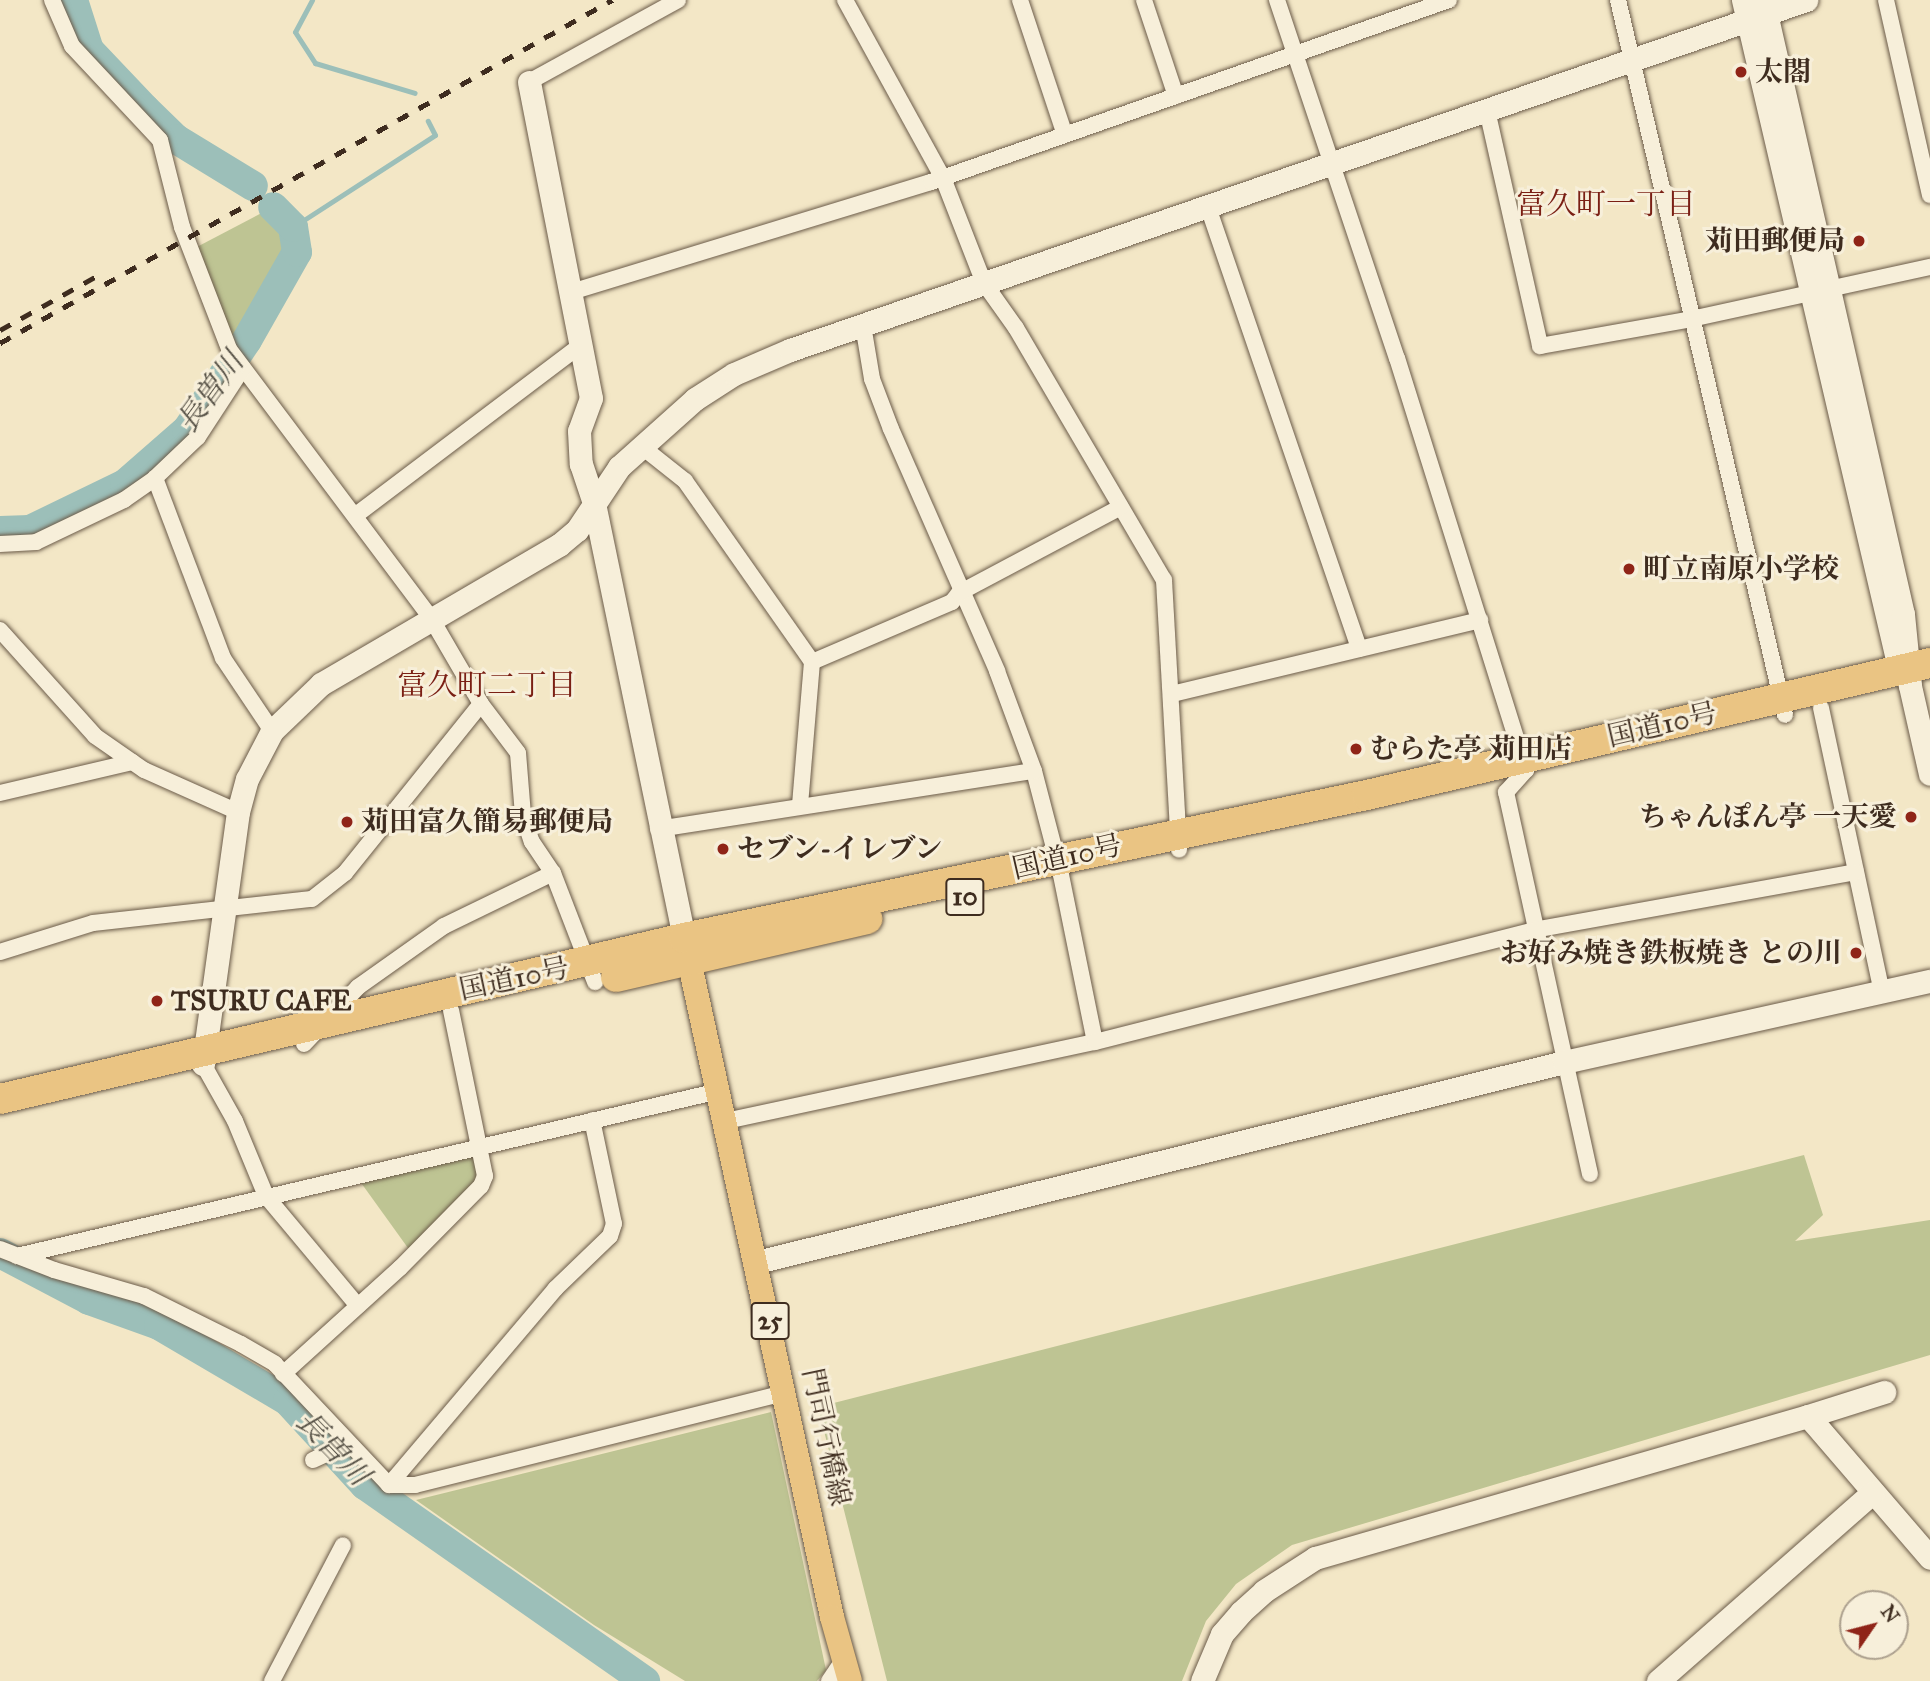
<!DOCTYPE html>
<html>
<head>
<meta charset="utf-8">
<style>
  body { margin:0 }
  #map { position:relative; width:1930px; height:1681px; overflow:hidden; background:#f3e7c6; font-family:"IM FELL Great Primer","Noto Serif JP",serif }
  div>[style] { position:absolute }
  .green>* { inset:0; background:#bec493 }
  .stream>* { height:5px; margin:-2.5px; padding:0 2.5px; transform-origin:2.5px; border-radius:2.5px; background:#9cbfb9 }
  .river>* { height:30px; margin:-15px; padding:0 15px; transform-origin:15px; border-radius:15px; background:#9cbfb9 }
  .roads { filter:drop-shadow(0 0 2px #6b5b49) drop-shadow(0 0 2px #6b5b49) }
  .street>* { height:16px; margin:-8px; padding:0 8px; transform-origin:8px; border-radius:8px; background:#f7efda }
  .secondary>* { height:23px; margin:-11.5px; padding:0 11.5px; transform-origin:11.5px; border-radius:11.5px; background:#f7efda }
  .primary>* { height:24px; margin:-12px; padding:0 12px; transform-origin:12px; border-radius:12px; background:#eac483 }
  .highway>* { height:30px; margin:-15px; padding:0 15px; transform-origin:15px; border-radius:15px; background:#eac483 }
  .rail>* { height:5px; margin-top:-2.5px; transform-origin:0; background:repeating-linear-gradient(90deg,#3e2c1f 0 12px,transparent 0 24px) }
  .dots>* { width:19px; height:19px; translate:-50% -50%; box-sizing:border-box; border:4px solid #f7efda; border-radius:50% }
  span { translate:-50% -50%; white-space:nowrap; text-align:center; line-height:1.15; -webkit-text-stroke:6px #f7efda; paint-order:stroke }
  .shield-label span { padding:2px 5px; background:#f7efda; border:2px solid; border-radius:5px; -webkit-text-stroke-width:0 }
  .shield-label { font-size:26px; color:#3e2c1f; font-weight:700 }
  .poi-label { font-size:28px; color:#3e2c1f; font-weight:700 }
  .left { translate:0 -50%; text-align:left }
  .right { translate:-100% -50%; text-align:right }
  .street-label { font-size:28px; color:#3e2c1f }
  .neighbourhood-label { font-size:30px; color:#7a1f14 }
  .water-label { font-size:30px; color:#565146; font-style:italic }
  .north { position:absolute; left:1839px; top:1590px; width:70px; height:70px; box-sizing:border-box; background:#f7efda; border:2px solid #ada18f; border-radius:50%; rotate:55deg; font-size:19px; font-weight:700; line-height:28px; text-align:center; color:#3e2c1f }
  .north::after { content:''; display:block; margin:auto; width:24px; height:32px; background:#8f2418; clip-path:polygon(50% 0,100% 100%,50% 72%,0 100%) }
</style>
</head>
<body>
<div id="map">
  <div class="green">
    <i style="clip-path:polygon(273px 207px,293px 227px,297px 252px,236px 358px,193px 249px)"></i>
    <i style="clip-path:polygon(477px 1147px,485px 1176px,413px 1255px,354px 1173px)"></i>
    <i style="clip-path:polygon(1804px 1155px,1823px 1215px,1795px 1241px,1930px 1220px,1930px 1355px,1292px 1545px,1236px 1584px,1206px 1621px,1182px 1681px,887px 1681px,818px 1407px)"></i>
    <i style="clip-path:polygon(771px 1412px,826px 1670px,817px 1681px,685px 1681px,594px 1625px,416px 1500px)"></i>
  </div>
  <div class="stream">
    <i style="left:312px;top:0;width:36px;rotate:118deg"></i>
    <i style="left:295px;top:32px;width:37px;rotate:57deg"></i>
    <i style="left:315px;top:63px;width:104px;rotate:16.7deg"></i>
    <i style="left:293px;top:227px;width:169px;rotate:-32.9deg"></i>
    <i style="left:435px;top:135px;width:16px;rotate:-117deg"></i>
  </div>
  <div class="river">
    <i style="left:73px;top:0;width:52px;rotate:72.3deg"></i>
    <i style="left:89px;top:50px;width:81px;rotate:46.5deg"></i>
    <i style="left:145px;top:109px;width:43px;rotate:44.1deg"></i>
    <i style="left:176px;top:139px;width:90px;rotate:31.4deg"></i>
    <i style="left:0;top:531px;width:30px;rotate:-2deg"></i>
    <i style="left:30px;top:530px;width:106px;rotate:-25.8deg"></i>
    <i style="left:125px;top:484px;width:82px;rotate:-41.1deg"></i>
    <i style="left:187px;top:430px;width:108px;rotate:-56.3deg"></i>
    <i style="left:247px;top:340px;width:101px;rotate:-60.4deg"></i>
    <i style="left:297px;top:252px;width:25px;rotate:-99deg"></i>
    <i style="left:293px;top:227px;width:28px;rotate:-135deg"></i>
    <i style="left:0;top:1253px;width:101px;rotate:27.8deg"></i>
    <i style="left:89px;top:1300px;width:74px;rotate:19.7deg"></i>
    <i style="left:159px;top:1325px;width:150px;rotate:30.5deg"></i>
    <i style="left:288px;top:1401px;width:114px;rotate:47.5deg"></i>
    <i style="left:365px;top:1485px;width:342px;rotate:35deg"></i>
  </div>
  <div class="roads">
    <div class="street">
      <i style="left:52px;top:0;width:50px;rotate:66.5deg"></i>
      <i style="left:72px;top:46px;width:129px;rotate:46.9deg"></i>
      <i style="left:160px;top:140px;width:90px;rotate:75.8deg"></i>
      <i style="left:182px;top:227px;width:131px;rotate:68.9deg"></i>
      <i style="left:229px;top:349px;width:336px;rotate:53.1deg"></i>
      <i style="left:431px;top:618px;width:99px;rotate:59.8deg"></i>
      <i style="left:481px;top:704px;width:61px;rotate:52.9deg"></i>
      <i style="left:518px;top:753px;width:62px;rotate:85.4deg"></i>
      <i style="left:523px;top:815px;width:28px;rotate:72deg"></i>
      <i style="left:532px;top:842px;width:37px;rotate:56deg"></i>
      <i style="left:553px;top:873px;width:117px;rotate:68.9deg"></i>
      <i style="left:845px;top:0;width:203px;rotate:61.2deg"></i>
      <i style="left:943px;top:178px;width:113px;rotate:68.7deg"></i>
      <i style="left:984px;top:283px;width:55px;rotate:54.6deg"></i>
      <i style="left:1016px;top:328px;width:292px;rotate:59.6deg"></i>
      <i style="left:1164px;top:580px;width:270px;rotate:86.8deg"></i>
      <i style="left:1020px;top:0;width:142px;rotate:71.6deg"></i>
      <i style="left:1144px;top:0;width:101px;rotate:71.6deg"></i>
      <i style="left:1277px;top:0;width:378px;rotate:71.5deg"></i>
      <i style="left:1397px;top:358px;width:432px;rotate:72.6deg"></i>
      <i style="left:1526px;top:770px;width:30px;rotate:132deg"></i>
      <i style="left:1506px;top:792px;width:391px;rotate:77.6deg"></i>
      <i style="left:1618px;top:0;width:734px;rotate:76.85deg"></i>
      <i style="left:1886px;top:0;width:200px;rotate:77.3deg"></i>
      <i style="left:529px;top:82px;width:170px;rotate:-28.8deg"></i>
      <i style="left:1487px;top:110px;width:242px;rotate:77.3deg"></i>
      <i style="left:1540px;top:346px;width:153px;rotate:-10.1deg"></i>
      <i style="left:1691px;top:319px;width:245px;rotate:-12.3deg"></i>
      <i style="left:1208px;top:207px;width:467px;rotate:71.1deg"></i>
      <i style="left:571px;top:292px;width:376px;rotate:-17deg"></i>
      <i style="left:931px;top:182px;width:549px;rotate:-19.36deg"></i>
      <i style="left:863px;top:325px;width:55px;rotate:80.5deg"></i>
      <i style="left:872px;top:379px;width:53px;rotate:69.2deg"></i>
      <i style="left:891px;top:429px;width:264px;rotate:66.3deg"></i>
      <i style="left:997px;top:671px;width:107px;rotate:69.7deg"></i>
      <i style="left:1034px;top:771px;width:107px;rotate:75.4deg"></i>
      <i style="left:1061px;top:875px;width:170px;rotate:78.5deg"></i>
      <i style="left:641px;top:446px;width:56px;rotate:38.5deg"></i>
      <i style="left:685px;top:481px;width:221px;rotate:54.9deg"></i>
      <i style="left:812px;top:662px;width:143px;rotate:94.8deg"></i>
      <i style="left:155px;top:478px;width:192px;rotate:69.3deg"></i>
      <i style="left:223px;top:658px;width:88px;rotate:56.1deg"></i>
      <i style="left:356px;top:515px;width:283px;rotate:-37.1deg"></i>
      <i style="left:0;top:544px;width:36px;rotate:-3deg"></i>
      <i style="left:36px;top:542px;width:98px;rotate:-25.5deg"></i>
      <i style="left:124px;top:500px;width:38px;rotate:-35deg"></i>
      <i style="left:155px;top:478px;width:59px;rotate:-43.6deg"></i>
      <i style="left:198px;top:437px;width:82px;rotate:-56.9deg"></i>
      <i style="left:0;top:630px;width:142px;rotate:48.1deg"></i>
      <i style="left:95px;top:736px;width:60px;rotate:34.8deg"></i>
      <i style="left:144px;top:770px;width:103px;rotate:24.1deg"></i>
      <i style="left:812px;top:662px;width:152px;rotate:-23.2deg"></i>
      <i style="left:952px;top:602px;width:11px;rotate:-52deg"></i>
      <i style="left:959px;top:593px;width:183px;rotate:-28deg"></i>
      <i style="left:1172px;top:694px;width:317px;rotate:-13.5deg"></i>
      <i style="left:1821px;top:708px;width:290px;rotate:77.9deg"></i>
      <i style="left:0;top:793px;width:136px;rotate:-13.2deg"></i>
      <i style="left:658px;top:829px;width:380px;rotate:-8.8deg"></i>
      <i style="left:0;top:952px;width:97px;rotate:-17.3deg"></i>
      <i style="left:93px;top:923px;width:220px;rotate:-6.3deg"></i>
      <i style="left:312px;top:899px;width:42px;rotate:-38.2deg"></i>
      <i style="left:345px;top:873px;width:217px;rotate:-51.2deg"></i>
      <i style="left:304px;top:1044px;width:79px;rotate:-46.5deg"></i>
      <i style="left:358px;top:987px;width:105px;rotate:-35.3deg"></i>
      <i style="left:444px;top:926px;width:121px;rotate:-25.9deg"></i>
      <i style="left:203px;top:1064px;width:65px;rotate:60.7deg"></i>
      <i style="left:235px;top:1121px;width:81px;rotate:67.5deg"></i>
      <i style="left:266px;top:1196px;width:143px;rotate:50.1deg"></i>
      <i style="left:726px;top:1121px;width:377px;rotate:-12.1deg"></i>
      <i style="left:1095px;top:1042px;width:453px;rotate:-14.3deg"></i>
      <i style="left:1534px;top:930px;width:327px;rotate:-10.2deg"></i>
      <i style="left:0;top:1249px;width:58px;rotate:21.3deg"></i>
      <i style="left:54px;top:1270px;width:94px;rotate:16.1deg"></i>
      <i style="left:144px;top:1296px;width:108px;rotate:26.3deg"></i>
      <i style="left:241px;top:1344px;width:39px;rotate:30deg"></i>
      <i style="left:275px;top:1364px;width:166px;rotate:46.7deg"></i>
      <i style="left:389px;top:1485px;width:26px"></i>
      <i style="left:415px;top:1485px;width:381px;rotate:-14deg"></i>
      <i style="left:17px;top:1256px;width:721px;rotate:-13.23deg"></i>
      <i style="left:283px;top:1374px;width:158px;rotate:-42.2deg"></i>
      <i style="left:400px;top:1268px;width:115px;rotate:-45.4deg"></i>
      <i style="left:481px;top:1186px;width:11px;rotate:-68deg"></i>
      <i style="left:485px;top:1176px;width:169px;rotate:-101.6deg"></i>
      <i style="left:313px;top:1460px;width:38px;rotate:-25deg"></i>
      <i style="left:389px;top:1485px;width:257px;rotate:-49.7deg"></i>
      <i style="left:555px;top:1289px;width:76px;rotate:-43.9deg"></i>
      <i style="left:610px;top:1236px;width:13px;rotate:-72deg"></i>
      <i style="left:614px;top:1224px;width:106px;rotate:-101.9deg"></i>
      <i style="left:272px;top:1681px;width:153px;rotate:-62.4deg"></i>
      <i style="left:829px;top:1681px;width:25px;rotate:-56deg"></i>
    </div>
    <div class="secondary">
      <i style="left:1743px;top:0;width:673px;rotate:76.85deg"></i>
      <i style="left:1763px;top:0;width:630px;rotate:77.16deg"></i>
      <i style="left:1903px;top:614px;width:72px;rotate:84.4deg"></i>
      <i style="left:1910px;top:686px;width:90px;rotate:77.2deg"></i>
      <i style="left:529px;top:82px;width:322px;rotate:78.9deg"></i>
      <i style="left:591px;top:398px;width:35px;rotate:110deg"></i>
      <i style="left:579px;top:431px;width:33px;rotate:87deg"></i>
      <i style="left:581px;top:464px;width:41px;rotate:71.6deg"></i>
      <i style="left:594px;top:503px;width:459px;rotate:78.3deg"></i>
      <i style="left:203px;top:1064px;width:254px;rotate:-82.1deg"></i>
      <i style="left:238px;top:812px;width:34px;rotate:-75deg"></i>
      <i style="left:247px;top:779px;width:54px;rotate:-62.5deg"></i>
      <i style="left:272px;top:731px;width:68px;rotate:-43.8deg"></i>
      <i style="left:321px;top:684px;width:276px;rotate:-30.3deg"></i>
      <i style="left:559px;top:545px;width:23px;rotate:-40deg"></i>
      <i style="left:577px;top:530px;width:76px;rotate:-56.3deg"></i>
      <i style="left:619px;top:467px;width:102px;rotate:-41.8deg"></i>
      <i style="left:695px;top:399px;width:46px;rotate:-32.7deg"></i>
      <i style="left:734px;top:374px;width:61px;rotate:-23.2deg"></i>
      <i style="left:790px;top:350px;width:1075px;rotate:-19.01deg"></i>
      <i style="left:757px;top:1262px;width:831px;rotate:-13.92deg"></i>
      <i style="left:1564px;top:1062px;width:375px;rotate:-12.5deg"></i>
      <i style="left:1808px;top:1416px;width:80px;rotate:-17.5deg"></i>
      <i style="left:1202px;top:1681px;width:51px;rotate:-66.9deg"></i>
      <i style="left:1222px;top:1634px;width:29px;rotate:-49deg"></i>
      <i style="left:1241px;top:1612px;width:31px;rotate:-42deg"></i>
      <i style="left:1264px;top:1591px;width:61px;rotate:-32.9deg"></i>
      <i style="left:1315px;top:1558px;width:513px;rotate:-16.07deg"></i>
      <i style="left:1808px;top:1416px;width:187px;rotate:49.3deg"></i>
      <i style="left:1658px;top:1681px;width:286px;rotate:-41.3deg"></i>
    </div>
    <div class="primary">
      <i style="left:689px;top:960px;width:672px;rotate:77.72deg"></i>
      <i style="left:832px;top:1617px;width:66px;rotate:74.3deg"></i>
    </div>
    <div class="highway">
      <i style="left:616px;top:977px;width:258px;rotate:-13deg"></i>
      <i style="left:0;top:1099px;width:703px;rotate:-13.25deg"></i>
      <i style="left:684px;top:938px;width:698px;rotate:-11.83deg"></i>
      <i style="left:1367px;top:795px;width:578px;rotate:-13.2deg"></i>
    </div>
  </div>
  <div class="rail">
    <i style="left:0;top:330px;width:109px;rotate:-29.2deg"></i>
    <i style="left:0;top:343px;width:702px;rotate:-29.27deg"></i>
  </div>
  <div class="dots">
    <i style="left:1741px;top:72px;background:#8f2418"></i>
    <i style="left:1859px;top:241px;background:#8f2418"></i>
    <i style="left:1629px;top:569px;background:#8f2418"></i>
    <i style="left:1356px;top:749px;background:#8f2418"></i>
    <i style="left:1911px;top:817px;background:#8f2418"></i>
    <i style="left:347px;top:822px;background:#8f2418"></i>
    <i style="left:723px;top:849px;background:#8f2418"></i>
    <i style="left:1856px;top:953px;background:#8f2418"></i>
    <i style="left:157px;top:1001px;background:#8f2418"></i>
  </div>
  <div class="shield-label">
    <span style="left:965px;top:897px">10</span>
    <span style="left:770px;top:1321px">25</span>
  </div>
  <div class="poi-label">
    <span class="left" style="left:1755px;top:72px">太閤</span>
    <span class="right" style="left:1845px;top:241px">苅田郵便局</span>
    <span class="left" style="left:1643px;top:569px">町立南原小学校</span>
    <span class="left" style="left:1370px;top:749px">むらた亭 苅田店</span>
    <span class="right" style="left:1897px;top:817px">ちゃんぽん亭 一天愛</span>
    <span class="left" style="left:361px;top:822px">苅田富久簡易郵便局</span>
    <span class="left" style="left:737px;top:849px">セブン-イレブン</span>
    <span class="right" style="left:1842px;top:953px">お好み焼き鉄板焼き との川</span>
    <span class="left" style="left:171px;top:1001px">TSURU CAFE</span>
  </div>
  <div class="street-label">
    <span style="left:1662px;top:725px;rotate:-13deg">国道10号</span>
    <span style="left:1067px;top:857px;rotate:-13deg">国道10号</span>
    <span style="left:514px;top:979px;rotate:-12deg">国道10号</span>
    <span style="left:826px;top:1437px;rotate:78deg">門司行橋線</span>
  </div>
  <div class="neighbourhood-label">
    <span style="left:1606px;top:204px">富久町一丁目</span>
    <span style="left:487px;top:685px">富久町二丁目</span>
  </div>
  <div class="water-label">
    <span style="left:210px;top:392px;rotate:-54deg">長曽川</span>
    <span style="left:333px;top:1448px;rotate:46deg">長曽川</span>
  </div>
  <div class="north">N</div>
</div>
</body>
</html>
